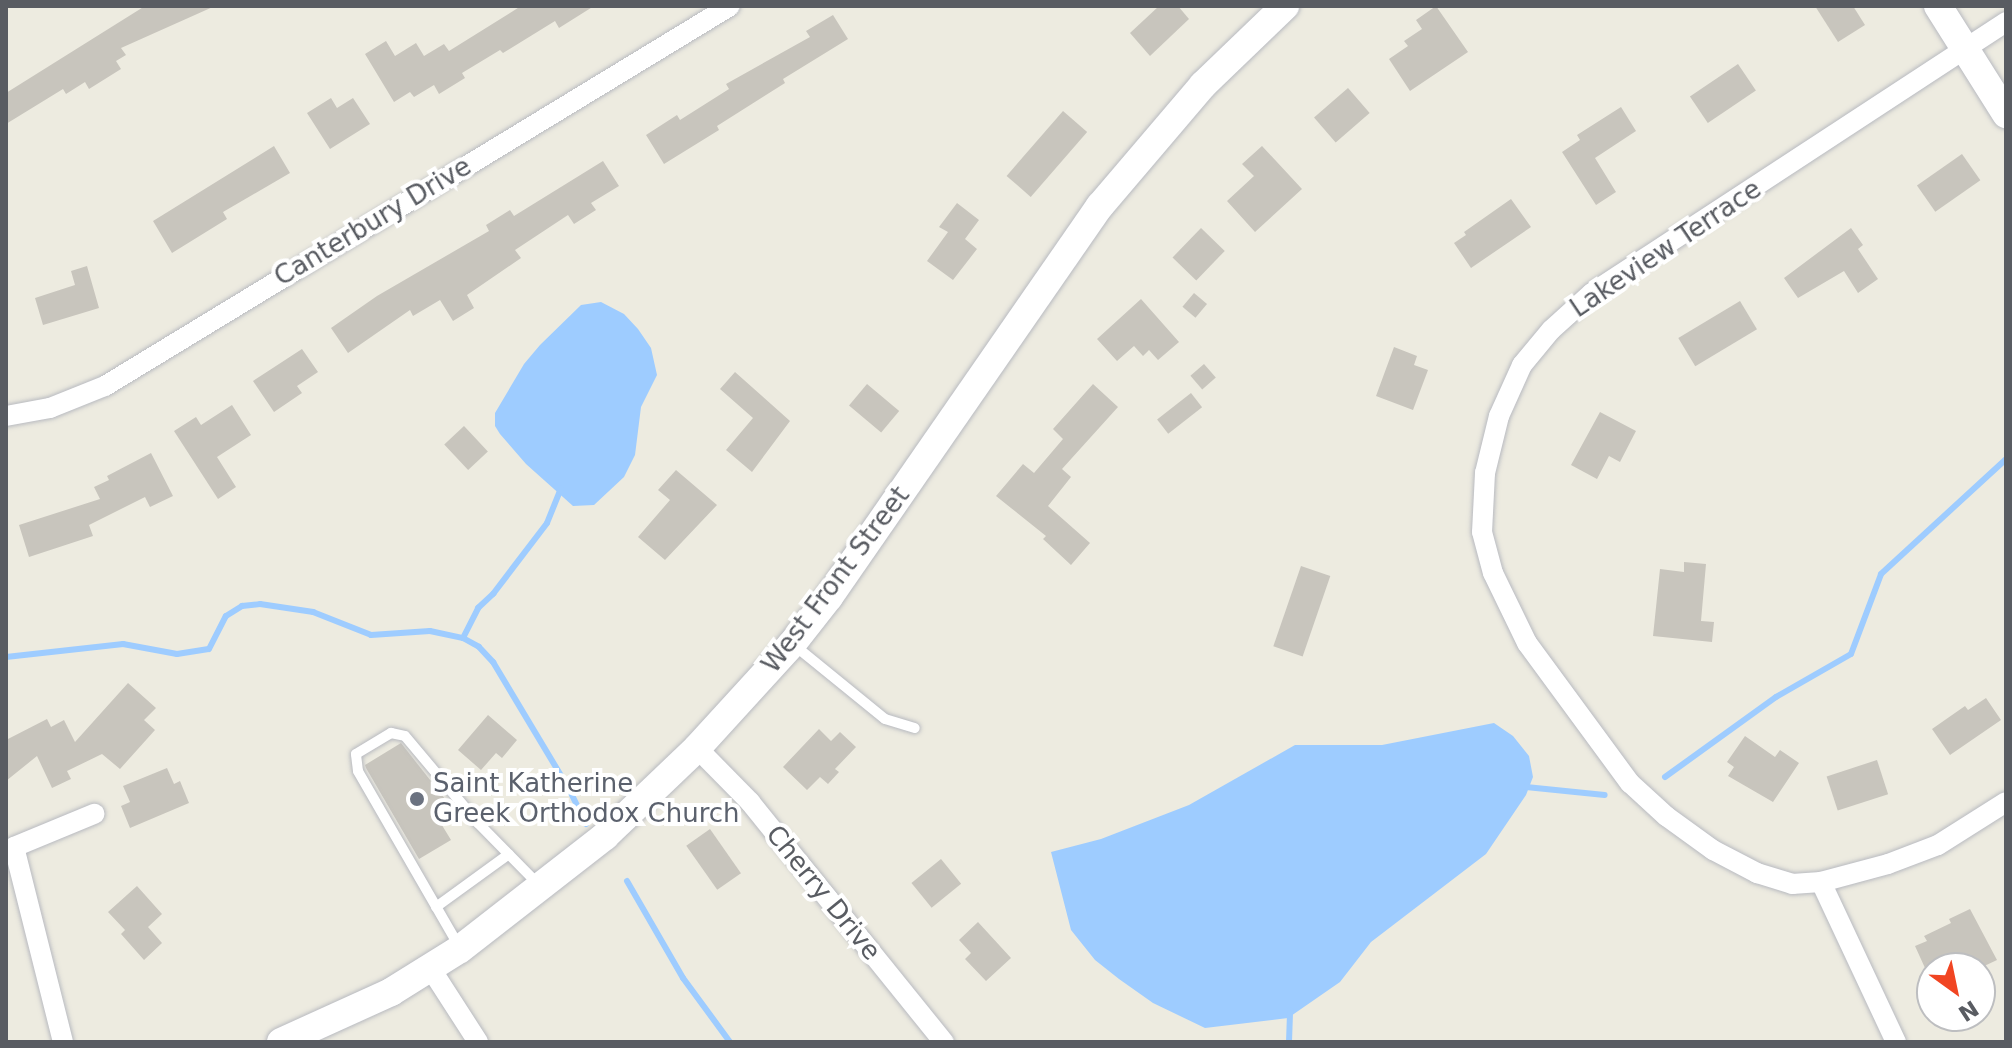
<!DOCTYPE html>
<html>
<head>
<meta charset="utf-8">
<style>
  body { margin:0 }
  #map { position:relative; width:2012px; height:1048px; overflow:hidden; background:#edebe0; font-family:"DejaVu Sans",sans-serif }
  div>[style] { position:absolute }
  .water>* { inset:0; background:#9eccff }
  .stream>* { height:6px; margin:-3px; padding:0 3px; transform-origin:3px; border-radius:3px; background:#9eccff }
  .building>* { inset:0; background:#c8c5bd; transform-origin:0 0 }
  .roads { filter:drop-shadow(0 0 2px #b8bac0) drop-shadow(0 0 2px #b8bac0) }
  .lane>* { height:10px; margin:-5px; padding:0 5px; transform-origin:5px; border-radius:5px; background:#fff }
  .street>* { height:20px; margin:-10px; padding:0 10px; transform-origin:10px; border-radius:10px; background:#fff }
  .secondary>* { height:28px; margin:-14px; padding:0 14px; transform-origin:14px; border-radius:14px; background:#fff }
  .dots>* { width:22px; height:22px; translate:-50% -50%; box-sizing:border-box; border:4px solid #fff; border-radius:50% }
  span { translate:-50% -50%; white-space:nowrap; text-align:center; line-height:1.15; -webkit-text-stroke:8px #fff; paint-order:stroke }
  .street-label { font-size:26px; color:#595c62 }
  .worship-label { font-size:26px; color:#5b616d }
  .left { translate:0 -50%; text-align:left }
  .frame { position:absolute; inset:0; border:8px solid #595c62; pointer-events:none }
  .north { position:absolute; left:1916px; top:952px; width:80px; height:80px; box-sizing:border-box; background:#fff; border:2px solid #bdbec0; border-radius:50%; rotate:147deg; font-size:22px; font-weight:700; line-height:32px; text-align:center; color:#595c62 }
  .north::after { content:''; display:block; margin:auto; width:28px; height:36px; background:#f14522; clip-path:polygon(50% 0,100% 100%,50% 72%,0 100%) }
</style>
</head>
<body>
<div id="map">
  <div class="water">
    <i style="clip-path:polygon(601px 302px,624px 314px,638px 329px,651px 348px,657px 375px,641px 407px,635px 455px,624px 477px,594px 505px,573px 506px,526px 464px,500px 434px,495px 426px,495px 413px,524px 364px,540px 345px,581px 305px)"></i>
    <i style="clip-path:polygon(1494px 723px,1513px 736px,1529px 756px,1533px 777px,1526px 795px,1486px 854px,1371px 942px,1340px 982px,1288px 1018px,1205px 1028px,1153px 1003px,1119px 979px,1095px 960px,1071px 930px,1051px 852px,1101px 839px,1189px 805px,1295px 745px,1382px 745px)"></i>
  </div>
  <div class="stream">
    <i style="left:463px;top:638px;width:34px;rotate:-63deg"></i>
    <i style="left:478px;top:608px;width:21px;rotate:-43deg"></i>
    <i style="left:493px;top:594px;width:89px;rotate:-52.7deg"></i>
    <i style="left:547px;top:523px;width:37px;rotate:-68deg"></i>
    <i style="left:6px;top:657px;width:118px;rotate:-6.3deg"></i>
    <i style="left:123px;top:644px;width:55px;rotate:10.5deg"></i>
    <i style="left:177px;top:654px;width:32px;rotate:-9deg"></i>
    <i style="left:209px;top:649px;width:37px;rotate:-63deg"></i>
    <i style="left:226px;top:616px;width:19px;rotate:-32deg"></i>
    <i style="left:242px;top:606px;width:18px;rotate:-6deg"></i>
    <i style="left:260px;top:604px;width:54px;rotate:8.6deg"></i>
    <i style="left:313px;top:612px;width:62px;rotate:21.6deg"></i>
    <i style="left:371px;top:635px;width:59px;rotate:-3.9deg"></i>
    <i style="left:430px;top:631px;width:34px;rotate:12deg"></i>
    <i style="left:463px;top:638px;width:18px;rotate:29deg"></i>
    <i style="left:479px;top:647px;width:21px;rotate:47deg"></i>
    <i style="left:493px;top:662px;width:148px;rotate:59.1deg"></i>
    <i style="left:569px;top:789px;width:39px;rotate:64deg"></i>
    <i style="left:1665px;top:777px;width:137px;rotate:-35.8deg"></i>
    <i style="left:1776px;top:697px;width:86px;rotate:-29.8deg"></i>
    <i style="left:1851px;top:654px;width:85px;rotate:-69.4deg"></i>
    <i style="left:1881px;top:574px;width:170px;rotate:-42.6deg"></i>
    <i style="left:1526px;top:787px;width:79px;rotate:5.8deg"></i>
    <i style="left:627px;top:881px;width:112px;rotate:60deg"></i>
    <i style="left:683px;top:978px;width:79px;rotate:53.7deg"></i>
    <i style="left:1289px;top:1042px;width:32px;rotate:-88deg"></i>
  </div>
  <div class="building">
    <i style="clip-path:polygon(145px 6px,215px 6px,121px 48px,126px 55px,116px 61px,121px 69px,89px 89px,85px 82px,66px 94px,63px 89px,6px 124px,6px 93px)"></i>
    <i style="clip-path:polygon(521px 6px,594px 6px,559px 28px,555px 21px,503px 53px,500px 50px,462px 73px,465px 78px,439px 94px,434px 85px,414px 97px,410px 92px,394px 102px,365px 54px,386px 41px,395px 56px,416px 43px,424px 56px,444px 44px,449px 51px)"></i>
    <i style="clip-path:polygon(1159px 6px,1178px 6px,1189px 19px,1150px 56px,1130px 33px)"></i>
    <i style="clip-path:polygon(1436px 6px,1468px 52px,1410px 91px,1389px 59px,1408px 46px,1404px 41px,1422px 29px,1416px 20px)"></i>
    <i style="clip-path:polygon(1815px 6px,1853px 6px,1865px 25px,1838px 42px)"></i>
    <i style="clip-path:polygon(833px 15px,848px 39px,783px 79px,785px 83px,717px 126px,719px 130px,664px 164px,646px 135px,677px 115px,680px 120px,729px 89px,726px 84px,810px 37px,806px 31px)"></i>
    <i style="left:1738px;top:64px;width:32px;height:58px;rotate:56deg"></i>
    <i style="left:1348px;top:88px;width:33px;height:45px;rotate:49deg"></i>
    <i style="clip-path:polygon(331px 98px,337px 108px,353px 98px,370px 124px,330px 149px,307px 113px)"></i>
    <i style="clip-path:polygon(1621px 107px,1636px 131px,1595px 158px,1616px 192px,1596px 205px,1562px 152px,1580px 140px,1577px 135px)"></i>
    <i style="left:1063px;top:111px;width:32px;height:86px;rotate:41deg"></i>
    <i style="clip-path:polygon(274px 146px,290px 173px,223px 212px,227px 219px,172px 253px,153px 221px)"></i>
    <i style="clip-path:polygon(1262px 146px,1302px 189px,1255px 232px,1227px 201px,1254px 176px,1242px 164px)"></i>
    <i style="left:1962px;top:154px;width:32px;height:55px;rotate:55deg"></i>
    <i style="clip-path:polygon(603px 161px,619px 186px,591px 203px,596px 210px,574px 224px,568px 215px,515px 250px,521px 258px,467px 295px,474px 308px,453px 321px,440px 300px,413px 316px,410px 310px,348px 353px,331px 328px,377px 296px,489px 231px,486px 225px,510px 210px,514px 216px)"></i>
    <i style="clip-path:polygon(1511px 199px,1531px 227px,1471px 268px,1454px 243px,1466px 235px,1464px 232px)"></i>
    <i style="clip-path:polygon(957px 203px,979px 220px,965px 239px,977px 249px,953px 280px,927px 261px,948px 232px,939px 227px)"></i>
    <i style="left:1201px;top:228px;width:33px;height:41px;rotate:44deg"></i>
    <i style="clip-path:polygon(1851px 228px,1863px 245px,1858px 249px,1878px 279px,1858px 293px,1844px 271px,1798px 298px,1784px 278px)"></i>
    <i style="clip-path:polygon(87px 266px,99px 308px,43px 325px,35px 298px,75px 285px,71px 271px)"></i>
    <i style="left:1194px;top:293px;width:17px;height:18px;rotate:40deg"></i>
    <i style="clip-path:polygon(1141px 299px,1179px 342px,1158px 360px,1149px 350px,1143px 356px,1134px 346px,1117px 361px,1097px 339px)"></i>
    <i style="left:1740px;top:301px;width:33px;height:72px;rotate:59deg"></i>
    <i style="clip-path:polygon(1394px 347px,1417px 356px,1414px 365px,1428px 370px,1413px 410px,1376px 396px)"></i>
    <i style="clip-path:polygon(302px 349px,318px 372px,297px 386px,302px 393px,274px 412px,253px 381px)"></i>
    <i style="left:1204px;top:364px;width:18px;height:18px;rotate:49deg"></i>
    <i style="clip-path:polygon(735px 372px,790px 421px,752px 472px,726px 450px,753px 418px,720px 389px)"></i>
    <i style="left:867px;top:384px;width:42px;height:28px;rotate:40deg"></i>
    <i style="clip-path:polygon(1093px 384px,1118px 407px,1062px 469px,1071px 477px,1048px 506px,1090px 543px,1071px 565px,1043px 539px,1046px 536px,996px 496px,1023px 464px,1034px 473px,1063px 439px,1053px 429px)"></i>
    <i style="left:1191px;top:393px;width:18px;height:43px;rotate:52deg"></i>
    <i style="clip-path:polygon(232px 405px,251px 435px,217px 457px,236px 487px,218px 499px,174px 431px,196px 417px,201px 425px)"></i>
    <i style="clip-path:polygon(1600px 412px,1636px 431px,1620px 462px,1609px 456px,1597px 479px,1571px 465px)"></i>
    <i style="left:464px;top:426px;width:35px;height:27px;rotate:47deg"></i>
    <i style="clip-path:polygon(151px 453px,173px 496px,150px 507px,145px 497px,89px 525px,93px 536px,29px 557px,19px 525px,100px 499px,94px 487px,109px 480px,107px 476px)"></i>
    <i style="clip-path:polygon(676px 470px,717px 505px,665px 560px,638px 537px,670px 500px,658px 490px)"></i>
    <i style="clip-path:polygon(1684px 562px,1706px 564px,1701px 621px,1714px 622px,1712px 642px,1653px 636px,1660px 569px,1684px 572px)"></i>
    <i style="left:1301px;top:566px;width:31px;height:85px;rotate:19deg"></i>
    <i style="clip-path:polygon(128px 683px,156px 708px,144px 720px,155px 730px,120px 769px,102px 754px,67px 771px,71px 779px,52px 788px,37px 756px,6px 781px,6px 740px,47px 719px,51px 727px,64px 720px,75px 742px)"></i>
    <i style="clip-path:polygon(1986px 698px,2001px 720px,1950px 755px,1932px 729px,1965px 706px,1968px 710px)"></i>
    <i style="clip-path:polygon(488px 715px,517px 740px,502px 758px,496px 753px,481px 770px,458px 750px)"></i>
    <i style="clip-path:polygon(819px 729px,831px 741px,840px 732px,856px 747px,835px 769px,839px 772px,828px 784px,820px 777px,807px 790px,783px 767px)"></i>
    <i style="clip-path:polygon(1745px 736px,1775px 757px,1780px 750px,1799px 763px,1773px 802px,1728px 776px,1734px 767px,1727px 762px)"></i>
    <i style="clip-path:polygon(401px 743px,449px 804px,437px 817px,451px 840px,419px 859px,366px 768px,365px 765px)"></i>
    <i style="left:1877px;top:760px;width:36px;height:53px;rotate:72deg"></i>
    <i style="clip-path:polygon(167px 768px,174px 784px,180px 781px,189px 803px,130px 828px,121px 806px,130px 802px,123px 786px)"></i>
    <i style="left:710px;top:829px;width:54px;height:29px;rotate:55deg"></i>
    <i style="left:941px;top:859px;width:32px;height:38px;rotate:51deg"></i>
    <i style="clip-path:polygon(137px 886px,162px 914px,148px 927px,162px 943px,144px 960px,121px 934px,125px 930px,108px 912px)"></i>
    <i style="clip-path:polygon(1970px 909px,1997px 960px,1980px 968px,1925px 968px,1915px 946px,1927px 941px,1924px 936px,1951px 923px,1949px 919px)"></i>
    <i style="clip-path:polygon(978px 922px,1011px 958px,986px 981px,965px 959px,971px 953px,959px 940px)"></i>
  </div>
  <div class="roads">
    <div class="lane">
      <i style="left:794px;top:645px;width:117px;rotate:39.1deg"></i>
      <i style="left:885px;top:719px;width:31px;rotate:17deg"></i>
      <i style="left:436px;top:907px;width:90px;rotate:-36deg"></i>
      <i style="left:460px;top:948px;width:204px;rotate:-120deg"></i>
      <i style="left:358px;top:771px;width:17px;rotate:-97deg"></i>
      <i style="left:356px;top:754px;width:41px;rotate:-31deg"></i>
      <i style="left:391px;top:733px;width:14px;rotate:12deg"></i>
      <i style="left:405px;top:736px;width:114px;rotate:50deg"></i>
      <i style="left:478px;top:823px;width:88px;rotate:45.5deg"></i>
    </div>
    <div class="street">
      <i style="left:2006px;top:22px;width:495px;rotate:146.8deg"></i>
      <i style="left:1592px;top:293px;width:55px;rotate:137.9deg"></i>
      <i style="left:1551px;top:330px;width:45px;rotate:129.6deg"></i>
      <i style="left:1522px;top:365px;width:56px;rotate:114.3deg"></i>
      <i style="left:1499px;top:416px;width:59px;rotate:103.8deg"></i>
      <i style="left:1485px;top:473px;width:59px;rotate:92.9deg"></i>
      <i style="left:1482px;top:532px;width:42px;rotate:75deg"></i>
      <i style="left:1493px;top:573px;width:78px;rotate:64.1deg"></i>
      <i style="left:1527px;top:643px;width:174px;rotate:53.7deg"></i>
      <i style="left:1630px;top:783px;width:49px;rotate:42.5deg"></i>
      <i style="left:1666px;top:816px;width:58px;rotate:35.9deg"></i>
      <i style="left:1713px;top:850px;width:50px;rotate:27.6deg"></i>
      <i style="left:1757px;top:873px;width:37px;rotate:17deg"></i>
      <i style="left:1792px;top:884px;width:29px;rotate:-4deg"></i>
      <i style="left:1821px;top:882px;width:69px;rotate:-15deg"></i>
      <i style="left:1888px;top:864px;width:53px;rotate:-20.8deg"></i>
      <i style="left:1938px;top:845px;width:80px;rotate:-32.3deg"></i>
      <i style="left:6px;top:416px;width:45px;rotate:-10.3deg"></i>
      <i style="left:50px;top:408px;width:59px;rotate:-21.8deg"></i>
      <i style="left:105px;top:386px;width:731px;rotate:-31.3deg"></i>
      <i style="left:697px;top:748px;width:76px;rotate:45.5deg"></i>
      <i style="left:750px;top:802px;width:309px;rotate:51.1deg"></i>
      <i style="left:1821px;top:882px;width:177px;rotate:64.9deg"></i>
      <i style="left:431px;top:969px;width:87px;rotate:57.2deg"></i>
      <i style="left:63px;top:1042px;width:201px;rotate:-104.1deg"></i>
      <i style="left:14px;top:847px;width:87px;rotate:-22.4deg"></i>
    </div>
    <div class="secondary">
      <i style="left:1938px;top:6px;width:128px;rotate:57.8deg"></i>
      <i style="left:281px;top:1042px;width:121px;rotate:-24.4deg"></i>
      <i style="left:391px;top:992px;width:81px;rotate:-31.9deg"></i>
      <i style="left:460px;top:949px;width:184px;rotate:-37.9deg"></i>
      <i style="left:605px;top:836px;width:127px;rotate:-43.7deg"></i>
      <i style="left:697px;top:748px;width:141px;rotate:-47.6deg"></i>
      <i style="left:792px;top:644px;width:60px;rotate:-51.8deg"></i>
      <i style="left:829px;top:597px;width:476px;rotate:-55.3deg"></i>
      <i style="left:1100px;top:206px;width:159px;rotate:-49.6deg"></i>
      <i style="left:1203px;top:85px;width:114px;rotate:-43.9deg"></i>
    </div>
  </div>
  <div class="dots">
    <i style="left:417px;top:799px;background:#6b7280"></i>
  </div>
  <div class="street-label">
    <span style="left:373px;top:222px;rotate:-31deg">Canterbury Drive</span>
    <span style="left:1666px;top:249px;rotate:-34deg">Lakeview Terrace</span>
    <span style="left:836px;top:580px;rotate:-53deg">West Front Street</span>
    <span style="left:823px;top:893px;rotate:51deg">Cherry Drive</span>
  </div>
  <div class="worship-label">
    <span class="left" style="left:433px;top:799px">Saint Katherine<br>Greek Orthodox Church</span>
  </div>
  <div class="frame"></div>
  <div class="north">N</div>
</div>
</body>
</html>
